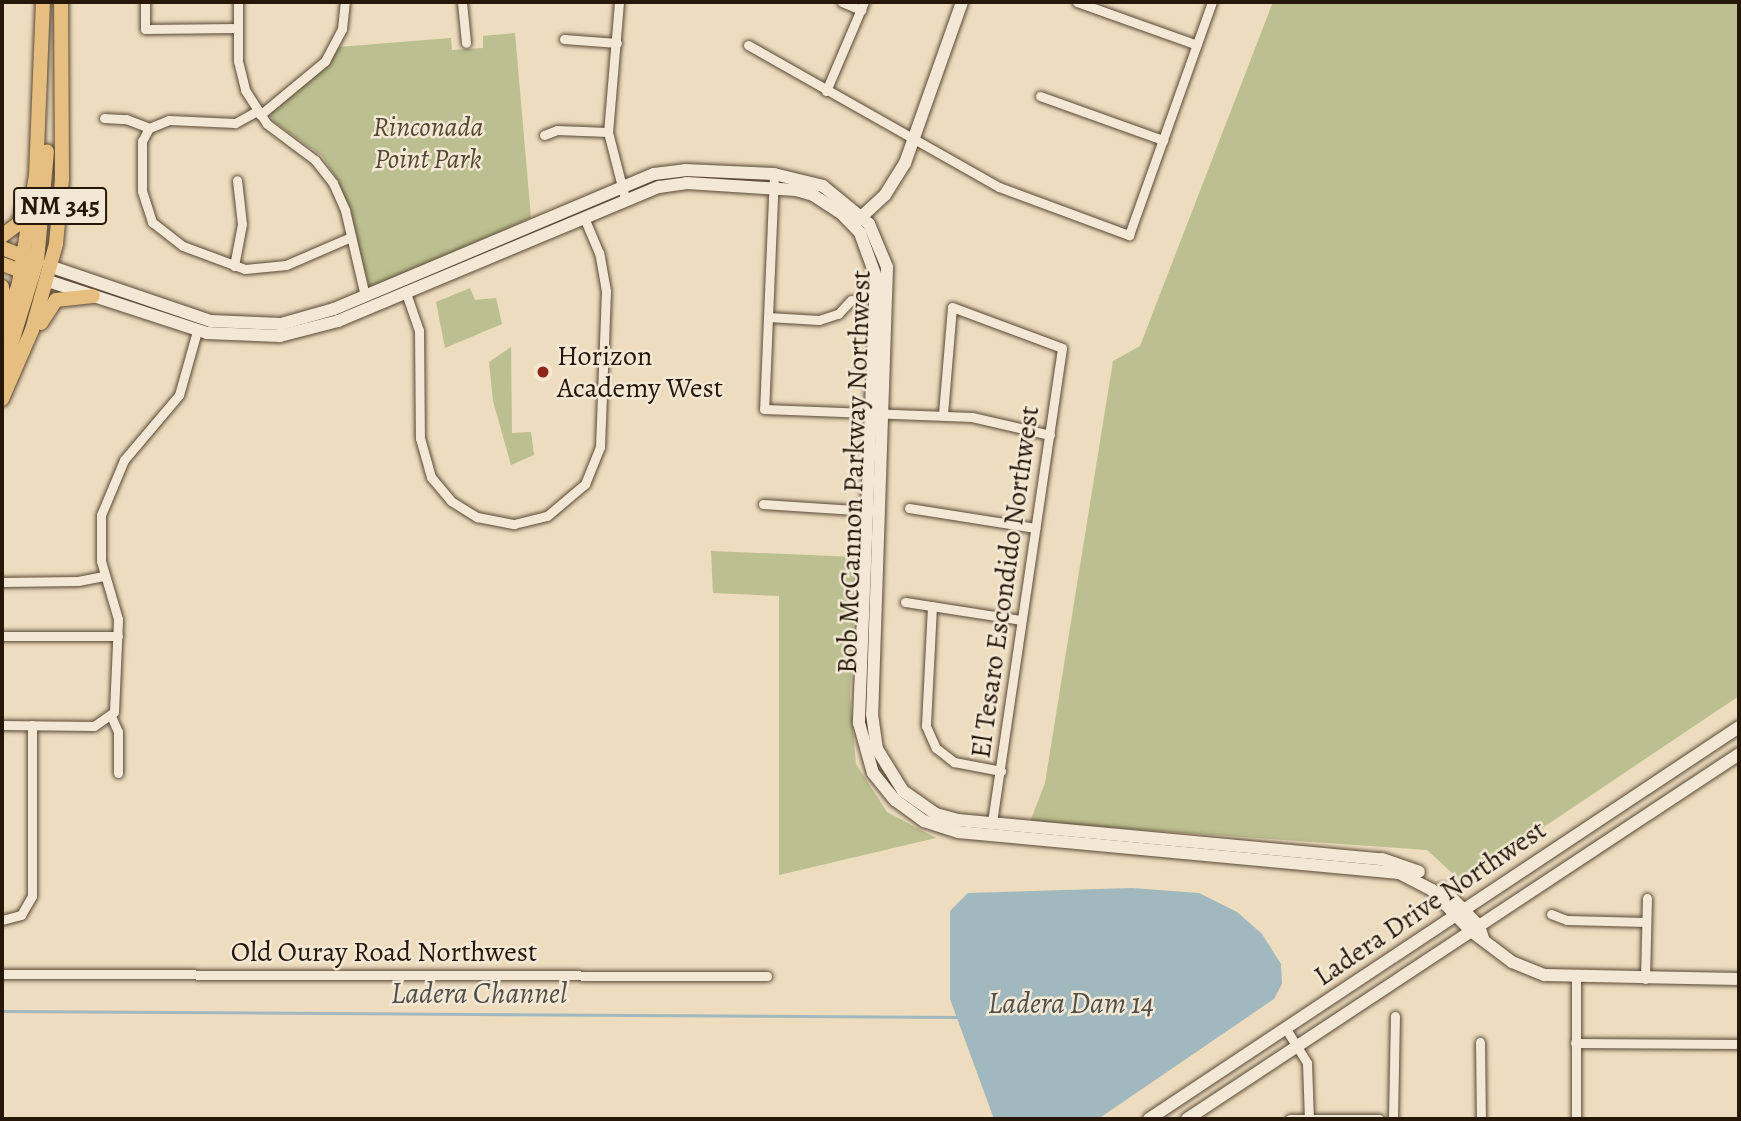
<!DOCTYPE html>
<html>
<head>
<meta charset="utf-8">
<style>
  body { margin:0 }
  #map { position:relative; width:1741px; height:1121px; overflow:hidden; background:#eddcbe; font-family:Alegreya,serif }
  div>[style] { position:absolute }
  .green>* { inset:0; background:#bcbf8f }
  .water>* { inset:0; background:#a0b8be }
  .stream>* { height:2.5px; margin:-1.25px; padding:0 1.25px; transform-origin:1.25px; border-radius:1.25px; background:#a0b8be }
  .roads { filter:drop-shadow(0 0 2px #584836) drop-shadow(0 0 2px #584836) }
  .street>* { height:9px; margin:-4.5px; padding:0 4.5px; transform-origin:4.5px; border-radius:4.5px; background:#f3e8d5 }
  .secondary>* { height:12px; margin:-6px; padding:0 6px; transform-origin:6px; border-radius:6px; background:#f3e8d5 }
  .primary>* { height:14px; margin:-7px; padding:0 7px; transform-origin:7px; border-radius:7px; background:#e6be7f }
  .dots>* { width:19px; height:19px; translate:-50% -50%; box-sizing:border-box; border:4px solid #f3e8d5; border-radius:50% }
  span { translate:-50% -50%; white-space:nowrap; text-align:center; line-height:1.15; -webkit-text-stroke:5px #f3e8d5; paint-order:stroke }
  .shield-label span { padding:2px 5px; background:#f3e8d5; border:2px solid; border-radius:5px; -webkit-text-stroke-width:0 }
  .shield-label { font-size:26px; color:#261709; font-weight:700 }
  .park-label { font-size:28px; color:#534931; font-style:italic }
  .poi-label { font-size:28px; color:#261709 }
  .left { translate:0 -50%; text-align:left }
  .street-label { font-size:28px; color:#261709 }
  .water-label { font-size:30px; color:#514f48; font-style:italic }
  .frame { position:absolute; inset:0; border:4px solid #261709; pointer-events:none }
</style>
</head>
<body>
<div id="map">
  <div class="green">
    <i style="clip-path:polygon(1273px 2px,1739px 2px,1739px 696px,1462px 882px,1427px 850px,1030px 822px,1045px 783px,1113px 361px,1140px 346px)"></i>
    <i style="clip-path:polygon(515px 33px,531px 218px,370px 288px,338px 180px,322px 156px,274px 122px,269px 111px,315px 76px,338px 47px,451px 38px,452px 50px,483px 48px,483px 36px)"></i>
    <i style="clip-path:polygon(470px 288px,475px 300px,496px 298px,502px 324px,445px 348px,436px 302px)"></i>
    <i style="clip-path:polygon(511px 347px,512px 433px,531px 432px,534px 455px,511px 465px,493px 401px,489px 362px)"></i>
    <i style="clip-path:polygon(711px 551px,856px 557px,850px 696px,856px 764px,887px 812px,936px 838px,779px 875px,779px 596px,713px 593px)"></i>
  </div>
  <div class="water">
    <i style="clip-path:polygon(1132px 888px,1199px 893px,1237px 912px,1262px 934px,1281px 964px,1282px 984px,1274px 999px,1098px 1119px,994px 1119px,950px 999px,950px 911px,968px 893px)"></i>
  </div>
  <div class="stream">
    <i style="left:2px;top:1011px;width:955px;rotate:0.36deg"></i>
  </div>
  <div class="roads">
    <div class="street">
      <i style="left:145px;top:2px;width:27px;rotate:90deg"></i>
      <i style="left:145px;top:29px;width:93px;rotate:-0.6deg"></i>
      <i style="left:238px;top:2px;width:59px;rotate:90deg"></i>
      <i style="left:238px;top:61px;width:30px;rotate:76deg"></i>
      <i style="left:245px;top:90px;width:40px;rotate:57.1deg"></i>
      <i style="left:267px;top:124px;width:60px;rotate:36.9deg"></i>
      <i style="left:315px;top:160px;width:29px;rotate:52deg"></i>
      <i style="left:333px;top:183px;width:30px;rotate:66deg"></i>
      <i style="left:345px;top:210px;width:88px;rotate:76.9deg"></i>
      <i style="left:462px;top:2px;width:41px;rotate:84.4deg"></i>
      <i style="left:619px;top:2px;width:130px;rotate:94.8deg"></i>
      <i style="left:608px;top:132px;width:68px;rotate:75.6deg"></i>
      <i style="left:842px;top:2px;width:21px;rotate:23deg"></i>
      <i style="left:1077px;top:2px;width:127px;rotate:19.7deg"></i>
      <i style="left:564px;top:39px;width:53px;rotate:4.3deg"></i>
      <i style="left:748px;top:45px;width:288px;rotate:29.5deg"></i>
      <i style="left:999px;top:187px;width:139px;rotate:20.3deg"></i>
      <i style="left:1129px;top:235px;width:247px;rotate:-70.4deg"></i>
      <i style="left:826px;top:91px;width:97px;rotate:-66.9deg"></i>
      <i style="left:1040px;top:96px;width:131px;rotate:19.7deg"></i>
      <i style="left:257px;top:111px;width:25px;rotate:151deg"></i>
      <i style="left:235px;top:123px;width:66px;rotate:-177.4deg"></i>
      <i style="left:169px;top:120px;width:22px;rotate:158deg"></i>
      <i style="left:149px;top:128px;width:15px;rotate:118deg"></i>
      <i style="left:142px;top:141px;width:50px;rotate:90deg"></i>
      <i style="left:142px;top:191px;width:33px;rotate:72deg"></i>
      <i style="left:152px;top:222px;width:39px;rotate:38deg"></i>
      <i style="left:183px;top:246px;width:66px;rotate:20.4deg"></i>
      <i style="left:245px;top:269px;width:41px;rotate:-5.6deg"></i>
      <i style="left:286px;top:265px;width:71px;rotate:-23.3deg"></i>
      <i style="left:260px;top:115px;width:85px;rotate:-39.7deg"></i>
      <i style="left:325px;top:61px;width:36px;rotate:-62deg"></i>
      <i style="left:342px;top:29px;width:27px;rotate:-84deg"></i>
      <i style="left:104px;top:118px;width:22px;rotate:3deg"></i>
      <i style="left:126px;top:119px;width:25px;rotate:21deg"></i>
      <i style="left:544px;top:135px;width:14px;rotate:-21deg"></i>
      <i style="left:557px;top:130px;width:51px;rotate:2.2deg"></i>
      <i style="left:774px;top:174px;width:235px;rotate:92.4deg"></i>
      <i style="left:764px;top:409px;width:208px;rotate:2.2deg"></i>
      <i style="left:972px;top:417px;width:80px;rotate:13deg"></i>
      <i style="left:234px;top:266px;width:43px;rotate:-79.2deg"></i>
      <i style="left:242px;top:224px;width:44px;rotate:-96.5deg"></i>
      <i style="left:406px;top:293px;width:39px;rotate:71deg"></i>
      <i style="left:419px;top:330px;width:108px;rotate:89.5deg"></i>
      <i style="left:420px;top:438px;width:41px;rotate:74.2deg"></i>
      <i style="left:431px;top:477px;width:31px;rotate:50deg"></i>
      <i style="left:451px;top:501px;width:31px;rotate:32deg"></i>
      <i style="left:477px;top:517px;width:38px;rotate:11deg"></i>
      <i style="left:514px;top:524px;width:34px;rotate:-14deg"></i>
      <i style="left:547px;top:516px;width:50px;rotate:-40.1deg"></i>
      <i style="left:585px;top:484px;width:40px;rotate:-68deg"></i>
      <i style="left:600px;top:447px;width:156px;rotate:-87.8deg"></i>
      <i style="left:606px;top:291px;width:39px;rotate:-100deg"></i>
      <i style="left:599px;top:253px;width:39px;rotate:-113deg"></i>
      <i style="left:768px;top:317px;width:51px;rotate:3.4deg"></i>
      <i style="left:819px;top:320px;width:20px;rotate:-18deg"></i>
      <i style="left:838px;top:314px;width:19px;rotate:-47deg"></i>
      <i style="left:943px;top:414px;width:107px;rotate:-85.2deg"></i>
      <i style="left:952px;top:307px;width:117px;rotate:20.4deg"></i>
      <i style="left:1062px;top:348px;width:480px;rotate:98.4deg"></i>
      <i style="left:763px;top:504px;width:107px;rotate:3.7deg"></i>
      <i style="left:909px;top:508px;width:128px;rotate:9deg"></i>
      <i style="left:2px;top:582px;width:76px;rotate:-0.8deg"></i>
      <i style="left:78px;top:581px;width:26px;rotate:-11deg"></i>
      <i style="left:905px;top:602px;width:117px;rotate:8.8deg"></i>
      <i style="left:932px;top:606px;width:120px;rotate:92.9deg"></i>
      <i style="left:926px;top:726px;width:24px;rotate:66deg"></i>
      <i style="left:936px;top:748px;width:23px;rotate:38deg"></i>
      <i style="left:954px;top:762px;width:48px;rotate:10.8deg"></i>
      <i style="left:2px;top:636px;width:116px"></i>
      <i style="left:111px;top:716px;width:17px;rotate:66deg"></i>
      <i style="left:118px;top:732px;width:41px;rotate:90deg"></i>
      <i style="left:2px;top:725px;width:92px;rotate:0.6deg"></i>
      <i style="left:94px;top:726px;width:24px;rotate:-35deg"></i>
      <i style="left:114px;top:712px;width:93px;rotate:-87.5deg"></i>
      <i style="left:118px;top:619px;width:60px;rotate:-106.3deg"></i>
      <i style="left:101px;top:561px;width:46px;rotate:-90deg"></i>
      <i style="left:101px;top:515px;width:60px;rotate:-67.3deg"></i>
      <i style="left:124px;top:460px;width:85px;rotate:-49.8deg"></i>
      <i style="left:179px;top:395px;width:66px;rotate:-74.3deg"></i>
      <i style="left:1551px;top:914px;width:17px;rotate:21deg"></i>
      <i style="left:1567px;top:920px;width:79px;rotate:1.5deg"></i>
      <i style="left:2px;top:920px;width:20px;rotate:-15deg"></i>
      <i style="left:21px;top:915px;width:22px;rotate:-60deg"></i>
      <i style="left:32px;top:896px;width:171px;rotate:-90deg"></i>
      <i style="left:2px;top:974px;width:765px;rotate:0.15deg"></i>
      <i style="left:1576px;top:978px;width:141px;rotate:90deg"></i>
      <i style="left:1645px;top:979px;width:81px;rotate:-88.6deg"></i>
      <i style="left:1286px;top:1029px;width:40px;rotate:58deg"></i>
      <i style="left:1307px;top:1063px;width:56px;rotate:88deg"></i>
      <i style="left:1480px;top:1042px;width:77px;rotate:89.3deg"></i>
      <i style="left:1575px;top:1043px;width:164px;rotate:0.3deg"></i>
      <i style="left:1290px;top:1119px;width:89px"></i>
      <i style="left:1393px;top:1119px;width:103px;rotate:-88.9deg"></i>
    </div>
    <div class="secondary">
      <i style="left:858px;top:220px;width:37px;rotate:-43deg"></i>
      <i style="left:885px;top:195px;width:38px;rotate:-58deg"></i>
      <i style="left:905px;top:163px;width:171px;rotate:-70.5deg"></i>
      <i style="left:52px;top:267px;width:168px;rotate:18.8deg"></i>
      <i style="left:211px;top:321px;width:70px;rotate:2.5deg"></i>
      <i style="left:281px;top:324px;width:55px;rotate:-15.8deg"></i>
      <i style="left:334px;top:309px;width:347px;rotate:-22.9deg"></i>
      <i style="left:654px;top:174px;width:31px;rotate:-7deg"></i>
      <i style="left:685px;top:170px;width:89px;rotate:2.6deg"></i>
      <i style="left:774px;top:174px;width:50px;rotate:13.8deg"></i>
      <i style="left:823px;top:186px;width:60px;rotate:39.6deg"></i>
      <i style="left:869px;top:224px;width:47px;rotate:67.3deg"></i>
      <i style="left:887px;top:267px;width:447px;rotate:91.9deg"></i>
      <i style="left:872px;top:714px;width:35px;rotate:82deg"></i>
      <i style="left:877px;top:749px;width:49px;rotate:58.2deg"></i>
      <i style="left:903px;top:791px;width:40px;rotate:34.9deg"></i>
      <i style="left:936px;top:814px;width:23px;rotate:15deg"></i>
      <i style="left:958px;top:820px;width:426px;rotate:5.3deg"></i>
      <i style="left:1382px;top:859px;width:39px;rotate:19deg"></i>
      <i style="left:48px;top:281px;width:167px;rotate:18.1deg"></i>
      <i style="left:207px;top:333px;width:73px;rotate:2.4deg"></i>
      <i style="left:280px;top:336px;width:60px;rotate:-14.5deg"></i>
      <i style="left:338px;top:321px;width:348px;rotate:-22.7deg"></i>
      <i style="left:659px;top:187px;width:28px;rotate:-8deg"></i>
      <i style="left:687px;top:183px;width:109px;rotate:3.7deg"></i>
      <i style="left:796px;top:190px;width:18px;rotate:16deg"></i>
      <i style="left:813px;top:195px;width:33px;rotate:33deg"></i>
      <i style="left:841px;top:213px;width:28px;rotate:46deg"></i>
      <i style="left:860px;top:233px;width:47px;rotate:70deg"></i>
      <i style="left:876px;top:277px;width:446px;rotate:92.2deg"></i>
      <i style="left:859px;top:723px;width:52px;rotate:74.4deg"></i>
      <i style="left:873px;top:773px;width:35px;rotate:51deg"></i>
      <i style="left:895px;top:800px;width:36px;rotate:36deg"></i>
      <i style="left:924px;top:821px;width:36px;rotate:18deg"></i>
      <i style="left:958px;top:832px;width:443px;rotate:5.3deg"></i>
      <i style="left:1399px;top:873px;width:37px;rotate:27deg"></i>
      <i style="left:1432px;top:890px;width:57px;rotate:46.4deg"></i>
      <i style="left:1471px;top:931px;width:51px;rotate:37.1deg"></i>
      <i style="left:1512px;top:962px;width:35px;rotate:22deg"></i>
      <i style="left:1545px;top:975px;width:194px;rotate:1.2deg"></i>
      <i style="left:1443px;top:889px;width:52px;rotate:45.8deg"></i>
      <i style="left:1479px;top:926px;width:13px;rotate:72deg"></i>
      <i style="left:1149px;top:1119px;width:708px;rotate:-33.6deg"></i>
      <i style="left:1187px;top:1119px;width:662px;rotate:-33.47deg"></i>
    </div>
    <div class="primary">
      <i style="left:2px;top:236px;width:21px;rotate:-37deg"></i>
      <i style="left:19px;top:223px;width:19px;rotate:-74deg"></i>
      <i style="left:2px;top:248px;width:30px;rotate:21deg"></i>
      <i style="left:2px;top:264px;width:30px;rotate:20deg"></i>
      <i style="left:2px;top:287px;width:33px;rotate:81deg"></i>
      <i style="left:41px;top:323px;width:27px;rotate:-57deg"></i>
      <i style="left:56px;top:300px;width:37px;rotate:-6deg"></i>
      <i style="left:2px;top:337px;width:57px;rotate:-72.5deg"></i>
      <i style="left:19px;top:283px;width:109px;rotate:-81.1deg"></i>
      <i style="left:36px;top:175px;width:173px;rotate:-87.7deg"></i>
      <i style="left:2px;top:374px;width:118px;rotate:-72.8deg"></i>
      <i style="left:37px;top:261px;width:110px;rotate:-84.8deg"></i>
      <i style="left:2px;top:399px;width:75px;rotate:-66.5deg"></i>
      <i style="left:32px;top:330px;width:89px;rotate:-74.4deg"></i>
      <i style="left:56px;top:244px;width:65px;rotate:-84.7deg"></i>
      <i style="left:62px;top:179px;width:177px;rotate:-90.3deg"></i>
    </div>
  </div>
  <div class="dots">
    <i style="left:543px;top:372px;background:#8f2418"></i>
  </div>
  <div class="shield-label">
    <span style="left:60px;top:206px">NM 345</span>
  </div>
  <div class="park-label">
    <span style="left:428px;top:143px">Rinconada<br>Point Park</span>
  </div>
  <div class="poi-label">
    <span class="left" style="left:557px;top:372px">Horizon<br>Academy West</span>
  </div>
  <div class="street-label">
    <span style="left:854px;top:472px;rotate:-88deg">Bob McCannon Parkway Northwest</span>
    <span style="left:1005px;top:582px;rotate:-82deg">El Tesaro Escondido Northwest</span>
    <span style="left:1430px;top:903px;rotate:-34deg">Ladera Drive Northwest</span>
    <span style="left:384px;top:952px">Old Ouray Road Northwest</span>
  </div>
  <div class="water-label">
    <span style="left:479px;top:993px">Ladera Channel</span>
    <span style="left:1071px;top:1003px">Ladera Dam 14</span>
  </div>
  <div class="frame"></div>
</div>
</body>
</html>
